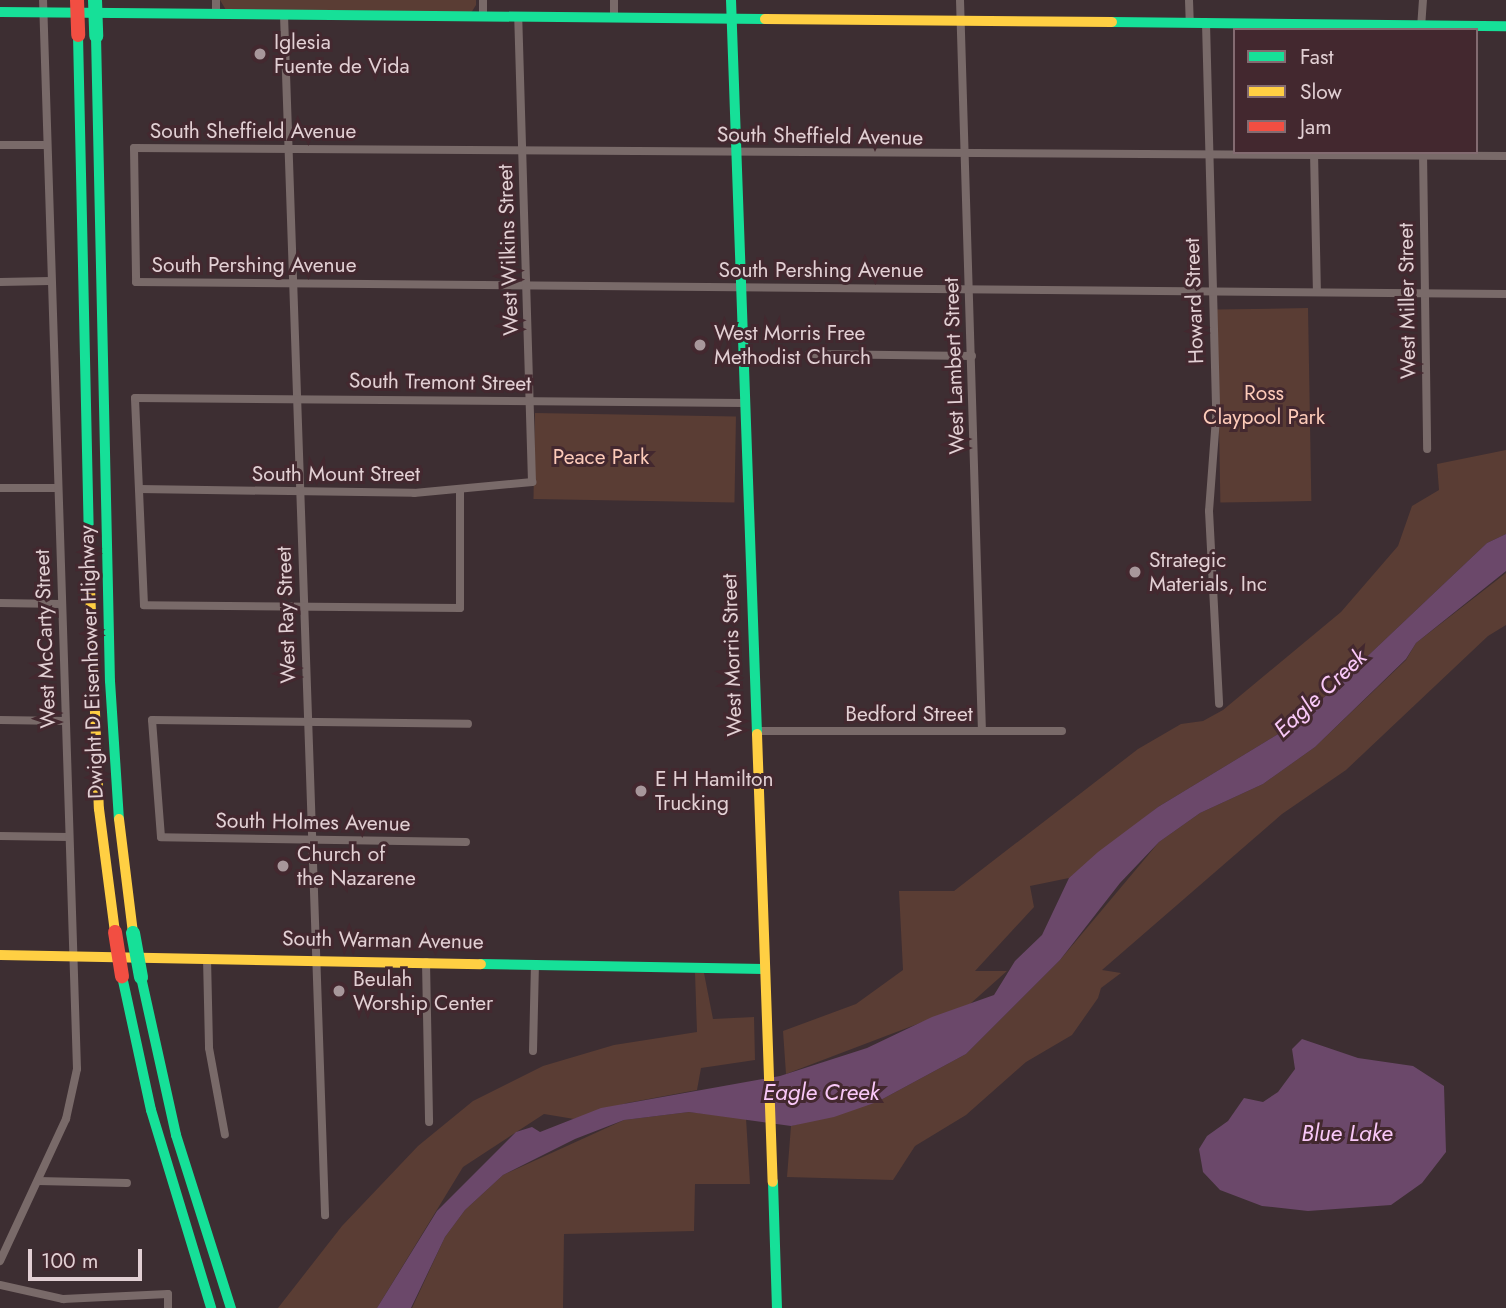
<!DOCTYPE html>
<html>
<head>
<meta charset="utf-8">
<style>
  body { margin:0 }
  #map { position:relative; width:1506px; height:1308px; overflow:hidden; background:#3d2e32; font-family:Jost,sans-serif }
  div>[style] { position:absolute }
  .green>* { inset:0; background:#5a3d34; transform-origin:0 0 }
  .water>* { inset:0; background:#6b486a }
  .street>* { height:8px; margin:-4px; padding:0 4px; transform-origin:4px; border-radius:4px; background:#796a69 }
  .fast>* { height:10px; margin:-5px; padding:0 5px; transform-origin:5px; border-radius:5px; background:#16e098 }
  .slow>* { height:10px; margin:-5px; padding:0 5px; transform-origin:5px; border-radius:5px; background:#ffcf43 }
  .fast-bridge>* { height:14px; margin:-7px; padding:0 7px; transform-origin:7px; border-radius:7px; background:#16e098 }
  .jam-bridge>* { height:14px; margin:-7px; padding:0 7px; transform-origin:7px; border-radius:7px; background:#f24e42 }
  .dots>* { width:19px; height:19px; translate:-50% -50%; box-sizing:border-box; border:4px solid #43282f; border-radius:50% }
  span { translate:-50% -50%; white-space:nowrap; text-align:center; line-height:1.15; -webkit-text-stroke:6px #43282f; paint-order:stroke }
  .poi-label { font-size:21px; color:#e2d0d4 }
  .left { translate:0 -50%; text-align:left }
  .street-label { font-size:21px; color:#e2d0d4 }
  .park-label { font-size:21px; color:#fdcbb9 }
  .water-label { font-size:23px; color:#f9c8f8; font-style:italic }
  .legend { position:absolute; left:1233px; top:28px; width:245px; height:126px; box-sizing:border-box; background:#43282f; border:2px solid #836b71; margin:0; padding:9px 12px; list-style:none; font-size:21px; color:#e2d0d4 }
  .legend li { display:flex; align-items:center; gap:14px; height:35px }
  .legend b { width:35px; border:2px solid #836b71 }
  .scale { position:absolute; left:28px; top:1249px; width:114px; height:32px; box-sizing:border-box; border:4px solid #e2d0d4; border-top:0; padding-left:9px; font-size:21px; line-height:24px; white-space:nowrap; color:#e2d0d4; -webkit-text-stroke:5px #43282f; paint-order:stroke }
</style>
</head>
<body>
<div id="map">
  <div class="green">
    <i style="clip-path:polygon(220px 0,476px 0,476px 5px,471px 13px,226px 10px)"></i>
    <i style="left:1308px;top:308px;width:193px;height:91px;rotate:89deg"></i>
    <i style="left:535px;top:413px;width:201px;height:86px;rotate:1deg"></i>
    <i style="clip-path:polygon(1506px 450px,1506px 534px,1487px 543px,1298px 722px,1158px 807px,1069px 878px,1030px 886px,1034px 907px,975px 971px,1007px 971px,970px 1004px,786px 1074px,783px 1031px,856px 1004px,903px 970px,899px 891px,954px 891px,1138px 749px,1181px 724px,1203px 721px,1223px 710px,1341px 612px,1398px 546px,1412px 506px,1439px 490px,1437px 464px)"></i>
    <i style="clip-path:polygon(1506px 573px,1506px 625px,1488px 636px,1346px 770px,1282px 814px,1102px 970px,1121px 973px,1101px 988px,1098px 998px,1072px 1035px,1026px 1062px,966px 1115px,915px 1146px,893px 1180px,787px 1177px,791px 1126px,877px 1102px,966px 1054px,1060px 960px,1159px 842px,1200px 813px,1263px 784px,1315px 747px,1406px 660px,1416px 643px)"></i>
    <i style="clip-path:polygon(695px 973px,704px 973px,713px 1019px,754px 1017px,755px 1060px,701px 1068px,697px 1090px,627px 1103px,574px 1119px,544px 1114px,463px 1167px,377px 1308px,278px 1308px,342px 1226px,418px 1146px,473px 1101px,543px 1066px,614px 1045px,697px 1032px)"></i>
    <i style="clip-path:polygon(689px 1112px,746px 1118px,750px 1184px,695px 1184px,694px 1231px,564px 1234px,563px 1308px,412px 1308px,445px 1237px,465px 1210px,503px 1175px,624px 1120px)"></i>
  </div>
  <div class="water">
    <i style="clip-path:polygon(1506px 534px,1506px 571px,1416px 643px,1406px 659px,1315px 747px,1263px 784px,1200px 813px,1159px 842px,1120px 883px,1060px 960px,966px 1054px,877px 1102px,834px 1117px,791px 1126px,689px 1112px,624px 1120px,575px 1139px,503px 1175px,465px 1210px,445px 1237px,411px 1308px,377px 1308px,437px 1211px,516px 1132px,532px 1127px,540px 1132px,601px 1108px,780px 1076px,867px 1048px,932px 1017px,994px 995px,1015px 961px,1042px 935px,1069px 878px,1098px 852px,1158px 807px,1298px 722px,1487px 543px)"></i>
    <i style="clip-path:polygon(1302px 1039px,1358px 1058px,1413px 1066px,1444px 1086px,1446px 1152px,1422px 1183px,1391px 1205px,1308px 1211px,1262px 1206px,1220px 1190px,1203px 1172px,1199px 1149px,1207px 1136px,1228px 1121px,1244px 1098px,1263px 1102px,1278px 1092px,1295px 1069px,1292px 1049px)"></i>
  </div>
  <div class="street">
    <i style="left:216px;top:0;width:14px;rotate:90deg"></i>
    <i style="left:483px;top:0;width:17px;rotate:90deg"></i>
    <i style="left:614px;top:0;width:18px;rotate:90deg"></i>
    <i style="left:960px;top:0;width:731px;rotate:88.28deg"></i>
    <i style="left:1189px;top:0;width:23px;rotate:88deg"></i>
    <i style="left:284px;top:15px;width:1201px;rotate:88.04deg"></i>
    <i style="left:1206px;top:23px;width:395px;rotate:88.5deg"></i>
    <i style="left:1216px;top:418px;width:93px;rotate:94.3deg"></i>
    <i style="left:1209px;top:511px;width:193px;rotate:87deg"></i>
    <i style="left:1421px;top:28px;width:28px;rotate:-86deg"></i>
    <i style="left:0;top:145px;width:45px"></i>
    <i style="left:1314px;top:152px;width:140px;rotate:88.8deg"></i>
    <i style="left:1423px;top:152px;width:297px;rotate:89.2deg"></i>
    <i style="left:1506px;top:156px;width:1372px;rotate:-179.67deg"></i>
    <i style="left:134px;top:148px;width:134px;rotate:89.1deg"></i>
    <i style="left:136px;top:282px;width:1370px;rotate:0.5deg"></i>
    <i style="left:0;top:282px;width:50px;rotate:-1.1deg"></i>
    <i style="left:809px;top:354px;width:163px;rotate:0.7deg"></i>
    <i style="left:0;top:488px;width:57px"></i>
    <i style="left:139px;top:489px;width:275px;rotate:0.8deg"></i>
    <i style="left:414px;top:493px;width:119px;rotate:-5.3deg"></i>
    <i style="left:532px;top:482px;width:465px;rotate:-91.7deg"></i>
    <i style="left:460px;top:491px;width:117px;rotate:90deg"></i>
    <i style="left:460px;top:608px;width:316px;rotate:-179.5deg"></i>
    <i style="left:144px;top:605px;width:207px;rotate:-92.5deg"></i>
    <i style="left:135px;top:398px;width:609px;rotate:0.47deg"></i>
    <i style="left:0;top:603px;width:61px;rotate:0.9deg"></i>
    <i style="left:0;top:720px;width:65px;rotate:0.9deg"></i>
    <i style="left:756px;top:731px;width:306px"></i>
    <i style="left:0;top:836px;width:69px;rotate:0.8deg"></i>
    <i style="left:466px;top:842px;width:305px;rotate:-179.1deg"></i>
    <i style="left:161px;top:837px;width:117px;rotate:-94.4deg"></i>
    <i style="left:152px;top:720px;width:316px;rotate:0.7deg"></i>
    <i style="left:207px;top:958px;width:90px;rotate:88.7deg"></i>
    <i style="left:209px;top:1048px;width:88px;rotate:79.6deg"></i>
    <i style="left:426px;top:962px;width:160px;rotate:88.9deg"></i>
    <i style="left:533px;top:1051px;width:87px;rotate:-88.7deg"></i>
    <i style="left:38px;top:1181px;width:89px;rotate:1.3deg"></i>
    <i style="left:0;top:1261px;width:157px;rotate:-65.1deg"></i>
    <i style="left:66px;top:1119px;width:51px;rotate:-77.6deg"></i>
    <i style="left:77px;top:1069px;width:1070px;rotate:-91.82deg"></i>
    <i style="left:0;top:1285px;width:65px;rotate:12.5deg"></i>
    <i style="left:63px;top:1299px;width:105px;rotate:-2.7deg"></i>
    <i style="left:168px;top:1294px;width:14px;rotate:90deg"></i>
  </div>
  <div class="fast">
    <i style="left:731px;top:0;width:734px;rotate:87.97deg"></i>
    <i style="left:0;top:12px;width:765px;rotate:0.52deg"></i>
    <i style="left:1112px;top:22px;width:394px;rotate:0.6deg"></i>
    <i style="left:78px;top:35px;width:553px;rotate:88.76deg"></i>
    <i style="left:96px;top:36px;width:645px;rotate:88.76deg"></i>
    <i style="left:110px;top:681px;width:138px;rotate:86.3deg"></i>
    <i style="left:481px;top:964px;width:283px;rotate:1deg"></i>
    <i style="left:122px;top:976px;width:137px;rotate:77.8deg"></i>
    <i style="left:151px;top:1110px;width:207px;rotate:73.1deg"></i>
    <i style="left:141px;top:977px;width:162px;rotate:77.5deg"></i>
    <i style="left:176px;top:1135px;width:182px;rotate:72.4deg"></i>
    <i style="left:773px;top:1182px;width:126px;rotate:88.2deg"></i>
  </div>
  <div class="slow">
    <i style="left:765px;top:19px;width:347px;rotate:0.5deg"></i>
    <i style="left:90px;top:588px;width:221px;rotate:87.7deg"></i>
    <i style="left:99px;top:809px;width:124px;rotate:82.6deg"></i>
    <i style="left:757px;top:734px;width:448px;rotate:88deg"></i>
    <i style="left:119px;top:819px;width:115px;rotate:83deg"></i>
    <i style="left:0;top:955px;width:481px;rotate:1.1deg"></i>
  </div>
  <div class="fast-bridge">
    <i style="left:95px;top:0;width:36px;rotate:88deg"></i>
    <i style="left:133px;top:933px;width:45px;rotate:79.7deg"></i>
  </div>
  <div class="jam-bridge">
    <i style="left:77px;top:0;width:35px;rotate:88deg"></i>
    <i style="left:115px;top:932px;width:45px;rotate:81deg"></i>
  </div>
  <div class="dots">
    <i style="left:260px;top:54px;background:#a8979b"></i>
    <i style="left:700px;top:345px;background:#a8979b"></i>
    <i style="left:1135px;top:572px;background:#a8979b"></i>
    <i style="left:641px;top:791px;background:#a8979b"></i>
    <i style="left:283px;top:866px;background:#a8979b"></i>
    <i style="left:339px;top:991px;background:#a8979b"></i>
  </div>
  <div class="poi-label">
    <span class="left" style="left:274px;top:54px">Iglesia<br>Fuente de Vida</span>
    <span class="left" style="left:714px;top:345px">West Morris Free<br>Methodist Church</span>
    <span class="left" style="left:1149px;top:572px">Strategic<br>Materials, Inc</span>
    <span class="left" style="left:655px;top:791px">E H Hamilton<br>Trucking</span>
    <span class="left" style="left:297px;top:866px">Church of<br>the Nazarene</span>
    <span class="left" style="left:353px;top:991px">Beulah<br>Worship Center</span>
  </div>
  <div class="street-label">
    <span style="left:253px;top:131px">South Sheffield Avenue</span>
    <span style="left:820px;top:136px;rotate:1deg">South Sheffield Avenue</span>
    <span style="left:508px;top:250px;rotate:-92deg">West Wilkins Street</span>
    <span style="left:254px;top:265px">South Pershing Avenue</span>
    <span style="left:821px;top:270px">South Pershing Avenue</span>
    <span style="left:1194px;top:301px;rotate:-92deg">Howard Street</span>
    <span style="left:1407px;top:301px;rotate:-91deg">West Miller Street</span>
    <span style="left:954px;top:366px;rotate:-92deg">West Lambert Street</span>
    <span style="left:440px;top:382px;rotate:1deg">South Tremont Street</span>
    <span style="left:336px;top:474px">South Mount Street</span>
    <span style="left:286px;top:615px;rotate:-92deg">West Ray Street</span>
    <span style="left:45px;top:639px;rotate:-92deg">West McCarty Street</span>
    <span style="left:732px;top:655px;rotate:-92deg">West Morris Street</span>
    <span style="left:91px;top:662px;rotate:-92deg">Dwight D Eisenhower Highway</span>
    <span style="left:909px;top:714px">Bedford Street</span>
    <span style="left:313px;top:822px;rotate:1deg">South Holmes Avenue</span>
    <span style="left:383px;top:940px;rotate:1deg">South Warman Avenue</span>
  </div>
  <div class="park-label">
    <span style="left:1264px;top:405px">Ross<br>Claypool Park</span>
    <span style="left:601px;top:457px">Peace Park</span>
  </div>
  <div class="water-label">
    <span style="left:1320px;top:693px;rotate:-43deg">Eagle Creek</span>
    <span style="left:821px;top:1092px">Eagle Creek</span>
    <span style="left:1347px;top:1133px">Blue Lake</span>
  </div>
  <ul class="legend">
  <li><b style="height:9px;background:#16e098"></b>Fast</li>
  <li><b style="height:9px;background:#ffcf43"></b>Slow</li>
  <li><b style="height:9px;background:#f24e42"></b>Jam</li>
  </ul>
  <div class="scale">100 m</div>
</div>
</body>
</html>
